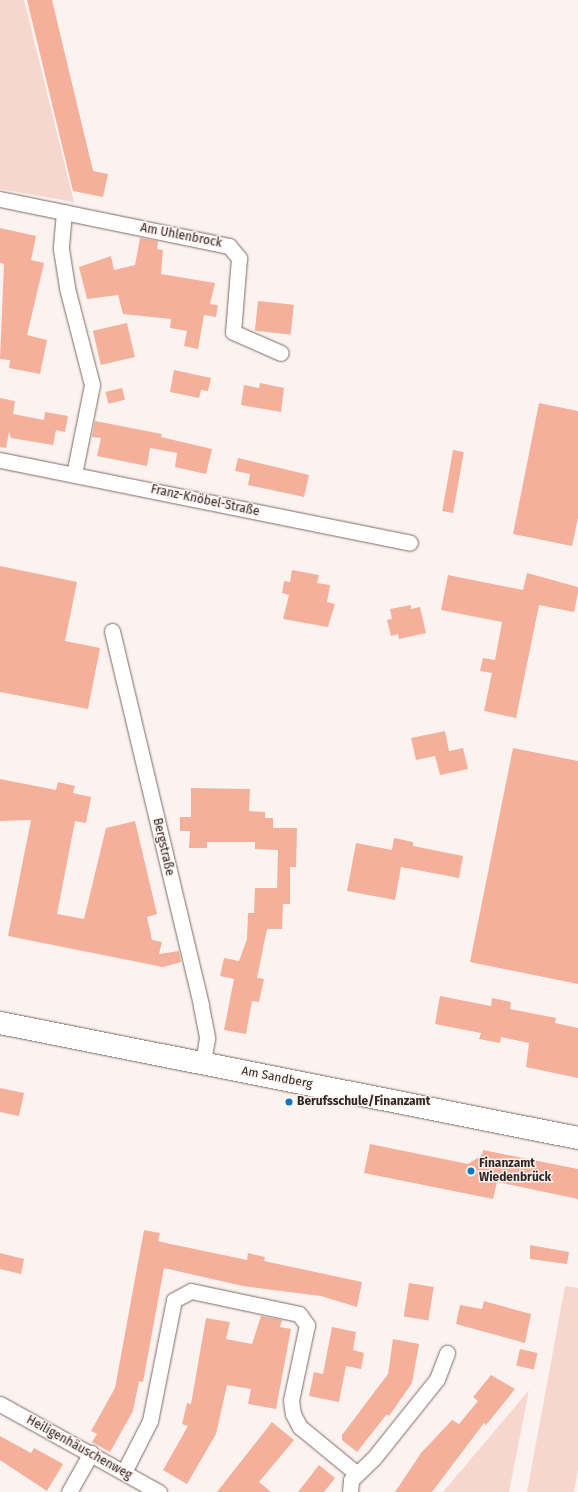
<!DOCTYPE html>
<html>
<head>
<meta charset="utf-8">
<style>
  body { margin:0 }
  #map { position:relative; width:578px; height:1492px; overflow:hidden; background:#fcf3f0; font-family:"Fira Sans",sans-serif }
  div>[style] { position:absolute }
  .green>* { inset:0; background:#f7d7cd }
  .building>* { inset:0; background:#f5b09b; transform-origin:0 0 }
  .roads { filter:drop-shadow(0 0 1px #7e6a64) drop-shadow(0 0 1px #7e6a64) }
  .street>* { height:15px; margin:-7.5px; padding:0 7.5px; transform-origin:7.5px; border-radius:7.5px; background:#fff }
  .secondary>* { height:22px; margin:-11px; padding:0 11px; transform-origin:11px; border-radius:11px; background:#fff }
  .dots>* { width:11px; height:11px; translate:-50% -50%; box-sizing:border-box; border:2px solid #fcf3f0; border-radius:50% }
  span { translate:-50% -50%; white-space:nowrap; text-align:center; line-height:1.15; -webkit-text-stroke:3px #fcf3f0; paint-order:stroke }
  .street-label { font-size:12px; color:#2f2624 }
  .poi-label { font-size:12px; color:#2f2624; font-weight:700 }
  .left { translate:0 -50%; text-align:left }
</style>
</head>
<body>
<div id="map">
  <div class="green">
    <i style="clip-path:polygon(0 0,24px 0,74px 202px,0 189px)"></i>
    <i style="clip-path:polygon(565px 1286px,578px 1288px,578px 1470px,574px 1492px,527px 1492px)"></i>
    <i style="clip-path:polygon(529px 1390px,509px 1492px,443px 1492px)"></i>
  </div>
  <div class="building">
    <i style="clip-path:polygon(27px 0,52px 0,93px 171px,108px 174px,103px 197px,73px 191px)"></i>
    <i style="clip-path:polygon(0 228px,36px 236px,31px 260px,44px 263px,27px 335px,47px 340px,40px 374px,9px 368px,10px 360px,0 359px,4px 264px,0 263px)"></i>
    <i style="clip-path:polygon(140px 238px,158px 241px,157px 249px,163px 250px,161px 274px,215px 283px,210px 304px,218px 305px,216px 317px,204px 315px,198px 349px,184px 346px,187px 331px,170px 328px,171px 319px,123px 314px,118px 295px,87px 299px,79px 267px,111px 256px,114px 270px,135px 265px)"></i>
    <i style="left:258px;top:301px;width:36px;height:30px;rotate:6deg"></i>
    <i style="left:127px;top:323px;width:35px;height:35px;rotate:77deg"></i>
    <i style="clip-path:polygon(174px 370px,211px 378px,208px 391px,201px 390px,199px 398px,170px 392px)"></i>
    <i style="clip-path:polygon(260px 383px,284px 388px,281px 412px,241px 405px,244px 385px,259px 388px)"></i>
    <i style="left:122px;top:388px;width:12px;height:17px;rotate:76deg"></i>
    <i style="clip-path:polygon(0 398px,15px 401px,13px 414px,44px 420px,45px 412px,68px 416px,65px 432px,56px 430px,53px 445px,11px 438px,9px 432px,6px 448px,0 447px)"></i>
    <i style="clip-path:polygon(539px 403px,578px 411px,578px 518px,572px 546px,513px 534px)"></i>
    <i style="clip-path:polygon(95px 421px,162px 434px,161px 437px,212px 449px,206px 474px,175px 467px,177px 453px,150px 448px,147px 466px,97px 456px,101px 438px,92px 437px)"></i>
    <i style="left:453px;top:450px;width:11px;height:62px;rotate:10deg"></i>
    <i style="clip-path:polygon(238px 458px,309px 475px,304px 497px,248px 485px,250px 474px,235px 471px)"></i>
    <i style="clip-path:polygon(0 566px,77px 582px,65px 641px,100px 648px,88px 709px,0 692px)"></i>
    <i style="clip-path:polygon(292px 570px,319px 575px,317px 583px,330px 585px,327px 602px,335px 604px,328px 627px,283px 619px,289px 595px,282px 593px,284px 581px,290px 582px)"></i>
    <i style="clip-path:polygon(527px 573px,578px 587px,578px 593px,574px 612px,539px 605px,516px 718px,484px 711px,492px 673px,480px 671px,483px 658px,495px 660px,502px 622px,441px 610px,448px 575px,523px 590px)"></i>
    <i style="clip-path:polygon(411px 605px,411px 609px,420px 607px,426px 633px,399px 639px,398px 634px,391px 636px,387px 620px,392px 619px,390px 609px)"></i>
    <i style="clip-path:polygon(445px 731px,449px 751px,463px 748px,468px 769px,440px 775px,435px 756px,416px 760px,411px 738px)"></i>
    <i style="clip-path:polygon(513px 748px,578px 761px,578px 984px,470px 962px)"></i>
    <i style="clip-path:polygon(0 779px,56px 790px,58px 782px,75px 786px,73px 793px,91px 797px,86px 823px,75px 821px,57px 914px,84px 919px,106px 828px,135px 821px,157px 914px,147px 917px,152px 940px,162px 942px,159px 954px,179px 951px,181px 962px,163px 967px,8px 936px,31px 820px,0 821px)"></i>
    <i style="clip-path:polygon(191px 788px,250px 789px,249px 811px,265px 812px,265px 818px,273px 818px,273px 828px,297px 828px,296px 867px,290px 867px,290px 904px,283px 904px,282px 929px,267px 929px,257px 978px,264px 979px,259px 1002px,252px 1001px,246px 1034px,224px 1030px,234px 979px,220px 976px,224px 958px,239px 961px,247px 939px,248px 913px,254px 913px,255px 888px,277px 888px,278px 850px,255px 849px,255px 842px,207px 842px,207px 848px,189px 848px,190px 831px,180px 831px,180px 817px,191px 817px)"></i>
    <i style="clip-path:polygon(394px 838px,413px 842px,413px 846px,463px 856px,459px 878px,401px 867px,395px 900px,347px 891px,356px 843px,392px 850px)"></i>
    <i style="clip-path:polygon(440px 996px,491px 1006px,492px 998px,511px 1002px,510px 1009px,556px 1018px,555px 1023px,578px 1028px,578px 1078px,526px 1067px,529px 1043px,501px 1037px,500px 1043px,479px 1039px,481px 1033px,435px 1024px)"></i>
    <i style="clip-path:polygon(0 1088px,24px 1093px,19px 1116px,0 1112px)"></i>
    <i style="clip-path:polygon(370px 1144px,468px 1164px,482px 1155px,483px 1150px,578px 1169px,578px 1199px,497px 1182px,493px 1199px,364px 1173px)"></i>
    <i style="clip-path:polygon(144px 1230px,160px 1233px,158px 1241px,166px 1243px,247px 1260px,248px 1253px,265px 1257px,264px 1261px,362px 1282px,357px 1307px,321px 1296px,243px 1286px,164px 1268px,143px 1382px,139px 1381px,133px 1411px,110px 1452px,92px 1442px,97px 1434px,91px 1431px,115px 1388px)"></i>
    <i style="clip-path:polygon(530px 1245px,569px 1252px,567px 1264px,530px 1259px)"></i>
    <i style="clip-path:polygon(0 1253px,24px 1259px,21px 1274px,0 1269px)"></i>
    <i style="left:409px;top:1283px;width:25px;height:34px;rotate:9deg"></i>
    <i style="clip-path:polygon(484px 1301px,531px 1314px,525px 1343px,456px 1324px,460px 1305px,482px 1309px)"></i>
    <i style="clip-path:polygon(261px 1316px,282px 1320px,280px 1327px,291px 1329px,276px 1409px,248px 1404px,251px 1389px,227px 1385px,216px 1434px,187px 1484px,163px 1470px,188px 1426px,182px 1424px,187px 1403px,191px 1404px,206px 1318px,230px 1322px,226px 1339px,252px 1344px)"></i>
    <i style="clip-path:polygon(332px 1327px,356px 1332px,353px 1350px,364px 1353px,361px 1369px,346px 1366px,339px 1402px,309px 1396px,314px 1372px,323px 1374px)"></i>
    <i style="clip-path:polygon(393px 1339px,419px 1344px,412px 1383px,389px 1416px,387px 1414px,357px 1452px,342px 1440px,342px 1435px,388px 1374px)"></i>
    <i style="left:520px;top:1349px;width:18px;height:17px;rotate:13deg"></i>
    <i style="clip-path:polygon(491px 1375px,515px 1389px,486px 1425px,484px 1423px,432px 1492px,395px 1492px,421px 1453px,452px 1420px,459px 1424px,478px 1401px,473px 1397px)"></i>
    <i style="clip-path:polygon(272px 1422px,294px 1440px,259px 1482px,271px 1492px,217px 1492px)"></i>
    <i style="clip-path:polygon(0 1436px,31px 1453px,34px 1448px,63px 1464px,47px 1491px,0 1460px)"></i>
    <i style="clip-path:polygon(319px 1465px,335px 1478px,324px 1492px,298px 1492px)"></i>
  </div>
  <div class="roads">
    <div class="street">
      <i style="left:0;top:199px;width:234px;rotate:11.6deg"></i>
      <i style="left:229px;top:246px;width:16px;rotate:50deg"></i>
      <i style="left:239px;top:258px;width:74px;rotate:94.6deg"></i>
      <i style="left:233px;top:332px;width:52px;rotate:23.6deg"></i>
      <i style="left:64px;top:212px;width:37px;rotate:95deg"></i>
      <i style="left:61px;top:249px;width:39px;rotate:81deg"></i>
      <i style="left:67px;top:288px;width:100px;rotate:75.5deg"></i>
      <i style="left:92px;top:385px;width:91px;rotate:101.4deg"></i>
      <i style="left:0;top:460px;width:418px;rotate:11.4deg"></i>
      <i style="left:112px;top:631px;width:385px;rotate:76.6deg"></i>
      <i style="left:201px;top:1006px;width:33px;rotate:79deg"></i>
      <i style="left:207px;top:1038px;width:25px;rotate:99deg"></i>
      <i style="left:0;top:1404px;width:182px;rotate:29deg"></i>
      <i style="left:124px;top:1472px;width:57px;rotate:-63deg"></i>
      <i style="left:150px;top:1421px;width:123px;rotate:-78.8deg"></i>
      <i style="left:174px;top:1300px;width:19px;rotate:-28deg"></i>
      <i style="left:191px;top:1291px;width:110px;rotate:12deg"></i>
      <i style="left:299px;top:1314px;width:14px;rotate:54deg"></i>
      <i style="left:307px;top:1325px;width:77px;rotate:102deg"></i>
      <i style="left:291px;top:1400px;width:14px;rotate:82deg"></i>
      <i style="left:293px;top:1414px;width:15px;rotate:62deg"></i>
      <i style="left:300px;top:1427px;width:72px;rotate:39.4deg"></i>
      <i style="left:69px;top:1492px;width:45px;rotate:-60.6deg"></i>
      <i style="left:350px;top:1492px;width:12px;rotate:-85deg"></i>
      <i style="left:351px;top:1480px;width:30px;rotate:-44deg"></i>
      <i style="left:373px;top:1459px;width:102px;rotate:-51.3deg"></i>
      <i style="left:437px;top:1379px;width:28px;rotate:-69deg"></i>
    </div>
    <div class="secondary">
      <i style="left:0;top:1023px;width:589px;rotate:11.25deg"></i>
    </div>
  </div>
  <div class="dots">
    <i style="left:289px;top:1102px;background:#0d77c2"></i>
    <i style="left:471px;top:1171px;background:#0d77c2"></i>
  </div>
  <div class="street-label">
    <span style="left:181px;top:236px;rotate:11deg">Am Uhlenbrock</span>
    <span style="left:205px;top:501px;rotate:12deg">Franz-Knöbel-Straße</span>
    <span style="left:163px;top:847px;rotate:77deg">Bergstraße</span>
    <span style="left:277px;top:1078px;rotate:11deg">Am Sandberg</span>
    <span style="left:79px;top:1448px;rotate:29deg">Heiligenhäuschenweg</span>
  </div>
  <div class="poi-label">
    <span class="left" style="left:297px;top:1102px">Berufsschule/Finanzamt</span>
    <span class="left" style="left:479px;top:1171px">Finanzamt<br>Wiedenbrück</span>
  </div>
</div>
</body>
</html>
